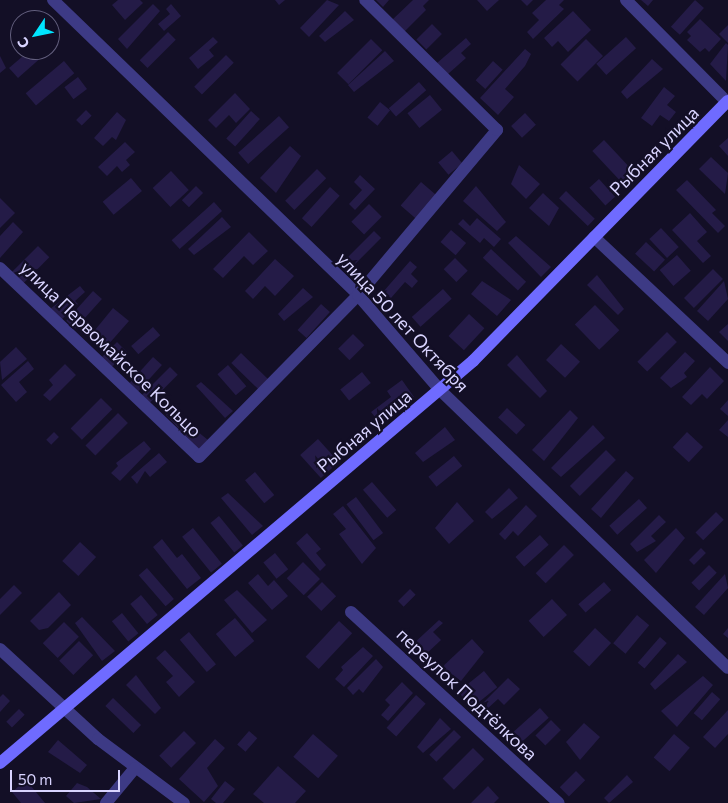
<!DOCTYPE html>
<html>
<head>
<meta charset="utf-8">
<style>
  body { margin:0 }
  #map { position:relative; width:728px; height:803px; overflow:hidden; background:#130f26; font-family:Commissioner,sans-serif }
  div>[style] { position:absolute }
  .building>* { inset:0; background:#241b47; transform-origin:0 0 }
  .street>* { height:12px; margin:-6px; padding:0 6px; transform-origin:6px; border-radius:6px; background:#3d3a85 }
  .secondary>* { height:12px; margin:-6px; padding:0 6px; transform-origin:6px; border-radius:6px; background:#6f6bff }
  span { translate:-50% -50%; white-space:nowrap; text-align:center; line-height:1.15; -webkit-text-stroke:4.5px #130f26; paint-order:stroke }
  .street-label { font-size:18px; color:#d9d4ff }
  .north { position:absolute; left:10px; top:10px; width:50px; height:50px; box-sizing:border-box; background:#130f26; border:1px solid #625e7d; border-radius:50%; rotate:236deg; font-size:14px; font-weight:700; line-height:20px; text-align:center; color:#d9d4ff }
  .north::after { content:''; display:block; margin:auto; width:18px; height:22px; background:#00e5ff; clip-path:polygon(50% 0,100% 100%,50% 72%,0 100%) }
  .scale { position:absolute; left:10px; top:770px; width:110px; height:22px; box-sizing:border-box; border:2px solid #d9d4ff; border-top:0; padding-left:6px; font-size:15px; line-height:18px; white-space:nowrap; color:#d9d4ff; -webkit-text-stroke:4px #130f26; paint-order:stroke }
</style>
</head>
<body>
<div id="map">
  <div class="building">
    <i style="clip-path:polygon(118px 0,140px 0,143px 3px,125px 20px,112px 5px)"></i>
    <i style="clip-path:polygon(275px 0,285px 0,279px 5px)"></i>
    <i style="clip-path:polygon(327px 0,339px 5px,309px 37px,300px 28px)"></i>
    <i style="clip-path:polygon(376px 0,389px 0,383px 7px)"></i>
    <i style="clip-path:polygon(413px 0,429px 0,423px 6px,426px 10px,404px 32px,392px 20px)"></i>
    <i style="clip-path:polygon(477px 0,499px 0,487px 11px)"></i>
    <i style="clip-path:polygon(521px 0,533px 0,527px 6px)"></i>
    <i style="clip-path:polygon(546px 0,564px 0,559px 5px,564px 9px,533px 39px,527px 32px,539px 20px,532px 13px)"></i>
    <i style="clip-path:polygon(641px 0,653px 0,648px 6px)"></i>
    <i style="left:695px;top:0;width:12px;height:36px;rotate:42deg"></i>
    <i style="clip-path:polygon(153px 4px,160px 11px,127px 49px,118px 39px)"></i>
    <i style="clip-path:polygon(171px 4px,181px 16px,164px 31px,158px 24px,170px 14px,166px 9px)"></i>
    <i style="clip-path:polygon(345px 11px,354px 20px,325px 42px,319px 36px)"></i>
    <i style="clip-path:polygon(573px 11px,591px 30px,568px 52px,558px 41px,552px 47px,544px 38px)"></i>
    <i style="clip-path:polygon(700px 19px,721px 39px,709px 52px,705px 48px,700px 52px,687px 40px,691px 36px,687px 32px)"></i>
    <i style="left:432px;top:24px;width:14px;height:22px;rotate:45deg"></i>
    <i style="clip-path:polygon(728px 25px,728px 43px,719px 34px)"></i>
    <i style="left:168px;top:32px;width:11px;height:40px;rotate:45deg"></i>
    <i style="clip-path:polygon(213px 37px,218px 42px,209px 50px,214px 56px,198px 69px,189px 58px)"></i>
    <i style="left:626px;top:37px;width:15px;height:40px;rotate:48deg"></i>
    <i style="clip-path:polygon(466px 38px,471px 44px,461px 53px,466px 58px,448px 74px,437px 63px)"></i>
    <i style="left:371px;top:39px;width:16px;height:48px;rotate:45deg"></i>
    <i style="left:586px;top:39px;width:24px;height:36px;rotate:45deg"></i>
    <i style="clip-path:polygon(726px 43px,728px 45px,726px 81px,710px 64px)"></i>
    <i style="clip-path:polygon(50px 46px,52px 48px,18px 78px,9px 68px,30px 50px,50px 50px)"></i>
    <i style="clip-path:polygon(525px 49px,531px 54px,525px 66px,505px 89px,514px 97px,498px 115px,480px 98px)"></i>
    <i style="clip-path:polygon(385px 51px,394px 61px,354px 92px,348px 85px)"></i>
    <i style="left:226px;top:55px;width:11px;height:45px;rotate:45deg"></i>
    <i style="clip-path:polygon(0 56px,6px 68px,0 73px)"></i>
    <i style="clip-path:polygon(652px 59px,663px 69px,627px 99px,621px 92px)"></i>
    <i style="left:64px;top:61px;width:16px;height:50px;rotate:50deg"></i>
    <i style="left:493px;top:61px;width:13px;height:26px;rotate:42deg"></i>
    <i style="left:78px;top:77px;width:15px;height:17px;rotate:53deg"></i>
    <i style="left:419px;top:82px;width:11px;height:40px;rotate:49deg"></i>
    <i style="clip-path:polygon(664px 87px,675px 96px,667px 105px,676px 112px,669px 121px,660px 115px,652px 126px,641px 118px)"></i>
    <i style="clip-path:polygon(235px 93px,250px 109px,236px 123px,229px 115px,216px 128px,208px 120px)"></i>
    <i style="left:430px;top:95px;width:19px;height:29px;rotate:51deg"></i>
    <i style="left:380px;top:102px;width:13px;height:20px;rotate:39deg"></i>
    <i style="left:86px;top:110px;width:8px;height:14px;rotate:45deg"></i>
    <i style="left:251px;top:111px;width:12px;height:37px;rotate:42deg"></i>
    <i style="clip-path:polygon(117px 112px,126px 120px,116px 140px,112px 137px,103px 146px,94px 138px)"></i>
    <i style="left:525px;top:113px;width:16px;height:19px;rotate:47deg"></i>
    <i style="left:279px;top:116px;width:15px;height:55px;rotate:48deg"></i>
    <i style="clip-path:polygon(728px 138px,728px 156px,719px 146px)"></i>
    <i style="left:604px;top:140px;width:47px;height:16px;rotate:47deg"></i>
    <i style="clip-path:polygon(125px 142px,135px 152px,126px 160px,130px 165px,122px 172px,117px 166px,107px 176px,98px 167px)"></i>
    <i style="clip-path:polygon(290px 146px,301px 156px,276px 193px,260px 178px)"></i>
    <i style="left:452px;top:151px;width:16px;height:18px;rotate:50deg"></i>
    <i style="clip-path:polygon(711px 157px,728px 173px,725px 194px,699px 169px)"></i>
    <i style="clip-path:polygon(519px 165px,540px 184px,526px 199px,511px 184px)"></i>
    <i style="left:317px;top:169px;width:13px;height:45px;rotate:45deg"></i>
    <i style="left:171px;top:171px;width:26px;height:25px;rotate:47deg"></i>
    <i style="clip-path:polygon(360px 175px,375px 189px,355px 210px,349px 204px,362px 190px,354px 182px)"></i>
    <i style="left:131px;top:178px;width:17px;height:37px;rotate:50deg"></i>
    <i style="left:599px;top:179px;width:24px;height:13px;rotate:48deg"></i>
    <i style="clip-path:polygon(687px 180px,716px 210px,712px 213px,725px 226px,718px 233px,676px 190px)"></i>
    <i style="left:421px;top:182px;width:20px;height:31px;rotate:41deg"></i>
    <i style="left:196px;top:186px;width:10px;height:20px;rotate:45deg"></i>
    <i style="clip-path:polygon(476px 186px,506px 222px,497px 231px,463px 201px)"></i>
    <i style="left:330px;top:187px;width:13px;height:42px;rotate:42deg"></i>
    <i style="left:566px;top:191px;width:40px;height:10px;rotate:44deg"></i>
    <i style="clip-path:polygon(543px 193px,559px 208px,549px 226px,529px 208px)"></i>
    <i style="clip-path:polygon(0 198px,15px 213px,0 228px)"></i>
    <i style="left:214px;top:202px;width:12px;height:57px;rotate:48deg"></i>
    <i style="left:369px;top:204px;width:18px;height:25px;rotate:45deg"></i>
    <i style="clip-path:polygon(690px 213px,707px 232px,697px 241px,711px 256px,703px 263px,672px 230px)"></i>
    <i style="clip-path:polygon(222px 217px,231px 227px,194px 255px,188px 249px)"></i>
    <i style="clip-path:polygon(477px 218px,501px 239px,494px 247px,484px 238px,480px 243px,458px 224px,463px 219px,470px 226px)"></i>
    <i style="clip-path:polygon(13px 222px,23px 232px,0 258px,0 236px)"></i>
    <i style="left:661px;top:228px;width:26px;height:16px;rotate:47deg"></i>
    <i style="left:451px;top:230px;width:20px;height:16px;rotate:41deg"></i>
    <i style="left:374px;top:231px;width:10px;height:37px;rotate:45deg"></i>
    <i style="clip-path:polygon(249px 232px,268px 251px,253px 265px,244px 256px,223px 278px,213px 269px)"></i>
    <i style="clip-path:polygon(516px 236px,551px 267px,541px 277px,508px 243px)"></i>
    <i style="left:646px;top:242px;width:26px;height:16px;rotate:43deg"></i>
    <i style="left:38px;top:246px;width:16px;height:38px;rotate:45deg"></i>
    <i style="left:491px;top:249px;width:48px;height:12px;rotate:43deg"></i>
    <i style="left:677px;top:255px;width:21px;height:23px;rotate:49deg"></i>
    <i style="left:455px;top:258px;width:18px;height:16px;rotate:45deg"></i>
    <i style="clip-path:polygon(275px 259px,294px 276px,275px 296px,265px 286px,253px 299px,245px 291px)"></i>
    <i style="clip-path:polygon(410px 261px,417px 267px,411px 274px,418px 281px,412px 288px,405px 282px,391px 298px,383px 292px)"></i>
    <i style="left:713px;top:269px;width:14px;height:41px;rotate:45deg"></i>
    <i style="clip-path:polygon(597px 275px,624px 309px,618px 315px,587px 285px)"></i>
    <i style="clip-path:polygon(482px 281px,511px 300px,497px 316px,471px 294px)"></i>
    <i style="clip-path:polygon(724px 281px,728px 299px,708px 321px,697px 311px)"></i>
    <i style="clip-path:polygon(80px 286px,85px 292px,75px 301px,78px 304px,60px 321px,50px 309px)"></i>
    <i style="clip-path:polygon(303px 288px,313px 297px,284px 321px,278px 314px)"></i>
    <i style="left:443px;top:289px;width:13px;height:42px;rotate:48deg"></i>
    <i style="left:93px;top:291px;width:12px;height:40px;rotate:42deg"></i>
    <i style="left:321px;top:304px;width:12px;height:35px;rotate:42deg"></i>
    <i style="left:595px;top:305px;width:35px;height:28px;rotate:46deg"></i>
    <i style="clip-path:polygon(113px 308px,129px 321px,107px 346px,95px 330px)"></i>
    <i style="left:469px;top:314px;width:21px;height:30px;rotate:43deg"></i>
    <i style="clip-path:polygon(728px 324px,728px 341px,719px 332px)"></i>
    <i style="left:153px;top:327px;width:11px;height:29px;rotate:49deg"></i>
    <i style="left:667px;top:332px;width:14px;height:42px;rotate:45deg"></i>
    <i style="left:353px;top:334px;width:16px;height:21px;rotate:45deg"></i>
    <i style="left:117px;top:342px;width:14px;height:22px;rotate:45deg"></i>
    <i style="left:561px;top:344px;width:26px;height:22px;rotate:43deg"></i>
    <i style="clip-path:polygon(16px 347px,27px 359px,2px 380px,0 362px)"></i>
    <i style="clip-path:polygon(685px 352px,695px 361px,684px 373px,687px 377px,671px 388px,660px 378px)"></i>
    <i style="left:241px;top:353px;width:40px;height:14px;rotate:44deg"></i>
    <i style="clip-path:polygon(517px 355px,547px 391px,540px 398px,507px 365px)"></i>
    <i style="left:153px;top:357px;width:12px;height:38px;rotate:42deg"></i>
    <i style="clip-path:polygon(28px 361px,34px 369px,19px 382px,27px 392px,16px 402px,1px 385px)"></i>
    <i style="clip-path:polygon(65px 364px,76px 375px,50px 401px,43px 395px,53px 385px,49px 380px)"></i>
    <i style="left:228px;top:365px;width:28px;height:14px;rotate:49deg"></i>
    <i style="left:170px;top:367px;width:11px;height:41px;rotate:45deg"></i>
    <i style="clip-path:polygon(710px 367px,724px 381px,707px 399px,702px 394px,691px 405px,682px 397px)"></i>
    <i style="left:362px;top:372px;width:14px;height:28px;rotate:51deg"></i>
    <i style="clip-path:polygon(402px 380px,414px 397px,379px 422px,371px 412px,391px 397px,387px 391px)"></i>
    <i style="clip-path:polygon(201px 382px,233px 411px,225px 418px,196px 386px)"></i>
    <i style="left:101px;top:398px;width:16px;height:43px;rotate:45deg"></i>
    <i style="clip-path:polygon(728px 400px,728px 416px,720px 409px)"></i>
    <i style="left:507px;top:408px;width:25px;height:13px;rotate:43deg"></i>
    <i style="clip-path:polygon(171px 410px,208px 440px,199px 450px,166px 415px)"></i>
    <i style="clip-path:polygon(570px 410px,578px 418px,544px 461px,532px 450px)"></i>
    <i style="left:118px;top:413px;width:14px;height:46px;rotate:45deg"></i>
    <i style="clip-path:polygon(728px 420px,728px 437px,719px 430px)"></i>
    <i style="clip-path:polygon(593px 425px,605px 438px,561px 477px,551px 468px)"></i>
    <i style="clip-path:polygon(445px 427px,455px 440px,423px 462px,415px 453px)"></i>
    <i style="left:54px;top:432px;width:7px;height:11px;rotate:45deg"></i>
    <i style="left:687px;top:432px;width:22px;height:21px;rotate:43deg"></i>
    <i style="left:318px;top:439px;width:31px;height:24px;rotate:48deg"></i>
    <i style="clip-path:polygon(144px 441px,151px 449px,120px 481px,111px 473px,118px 466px,116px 463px)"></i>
    <i style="left:606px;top:450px;width:14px;height:51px;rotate:45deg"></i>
    <i style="clip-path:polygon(159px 453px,167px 462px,150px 477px,145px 471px,137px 484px,131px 477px)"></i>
    <i style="left:454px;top:456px;width:13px;height:33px;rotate:51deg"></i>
    <i style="clip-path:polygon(626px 471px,634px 478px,601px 518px,591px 509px)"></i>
    <i style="left:255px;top:472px;width:30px;height:13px;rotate:50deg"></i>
    <i style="left:372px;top:482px;width:37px;height:12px;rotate:49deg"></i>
    <i style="clip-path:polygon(509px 488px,518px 498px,492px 519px,485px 512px)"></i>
    <i style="clip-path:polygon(228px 493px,263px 526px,252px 535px,221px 498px)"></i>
    <i style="left:356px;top:497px;width:45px;height:12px;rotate:53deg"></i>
    <i style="left:639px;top:499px;width:12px;height:40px;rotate:48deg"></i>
    <i style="clip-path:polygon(457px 502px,474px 521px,449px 544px,435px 528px)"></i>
    <i style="clip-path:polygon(526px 505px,537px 516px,518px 536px,513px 531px,505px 540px,499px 534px)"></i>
    <i style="clip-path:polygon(343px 506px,376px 548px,362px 564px,339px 534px,346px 529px,333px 514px)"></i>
    <i style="left:716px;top:512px;width:11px;height:29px;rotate:45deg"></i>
    <i style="clip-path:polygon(659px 515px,666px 522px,651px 536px,656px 541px,637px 552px,630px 544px)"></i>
    <i style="left:219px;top:516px;width:38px;height:11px;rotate:51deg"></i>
    <i style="left:193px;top:528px;width:46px;height:14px;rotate:51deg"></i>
    <i style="clip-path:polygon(676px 528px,685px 538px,656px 573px,644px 560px)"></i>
    <i style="clip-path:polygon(307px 533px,321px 549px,316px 553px,326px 565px,320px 571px,296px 543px)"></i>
    <i style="left:540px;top:535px;width:13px;height:33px;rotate:48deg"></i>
    <i style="clip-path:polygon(162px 539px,177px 558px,182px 554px,201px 578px,187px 589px,153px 547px)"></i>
    <i style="left:80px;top:542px;width:22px;height:26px;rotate:43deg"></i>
    <i style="left:564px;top:545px;width:14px;height:40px;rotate:45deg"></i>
    <i style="left:701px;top:548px;width:7px;height:17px;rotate:45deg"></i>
    <i style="left:275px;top:553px;width:21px;height:15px;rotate:51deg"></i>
    <i style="left:303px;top:562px;width:24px;height:23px;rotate:45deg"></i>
    <i style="left:709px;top:565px;width:11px;height:25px;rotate:45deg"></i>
    <i style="left:147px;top:568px;width:41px;height:11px;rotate:49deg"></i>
    <i style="clip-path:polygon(258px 574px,268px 586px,274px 580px,288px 596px,272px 610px,248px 583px)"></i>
    <i style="clip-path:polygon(725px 574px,728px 588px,704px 615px,695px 607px)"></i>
    <i style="left:322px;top:582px;width:20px;height:21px;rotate:45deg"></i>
    <i style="left:604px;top:582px;width:11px;height:34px;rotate:49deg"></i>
    <i style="clip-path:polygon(14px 585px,22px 593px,0 615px,0 599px)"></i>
    <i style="left:410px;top:589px;width:8px;height:17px;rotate:45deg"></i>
    <i style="clip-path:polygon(237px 590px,267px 620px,252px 633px,224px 600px)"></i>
    <i style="clip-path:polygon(59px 592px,71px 605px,48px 628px,39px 630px,30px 621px)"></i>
    <i style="left:141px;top:595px;width:26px;height:14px;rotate:50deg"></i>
    <i style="left:552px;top:599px;width:22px;height:32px;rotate:47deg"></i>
    <i style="left:122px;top:613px;width:26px;height:13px;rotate:51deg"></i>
    <i style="left:637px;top:615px;width:16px;height:37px;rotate:40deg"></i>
    <i style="clip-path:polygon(82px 617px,115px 651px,102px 661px,75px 623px)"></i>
    <i style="left:235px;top:618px;width:30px;height:25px;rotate:50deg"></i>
    <i style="clip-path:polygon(439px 620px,443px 623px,433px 632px,441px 640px,423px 657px,412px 645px)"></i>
    <i style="left:339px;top:621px;width:18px;height:49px;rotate:43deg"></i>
    <i style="left:64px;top:622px;width:21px;height:30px;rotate:45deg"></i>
    <i style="left:595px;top:628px;width:22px;height:32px;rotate:43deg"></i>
    <i style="clip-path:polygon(728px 628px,728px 638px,723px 634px)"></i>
    <i style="left:189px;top:632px;width:42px;height:12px;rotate:50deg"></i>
    <i style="left:660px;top:637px;width:9px;height:34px;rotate:41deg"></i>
    <i style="clip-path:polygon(472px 639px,484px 652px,461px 681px,442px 667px)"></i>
    <i style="left:79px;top:641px;width:20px;height:28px;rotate:45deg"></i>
    <i style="clip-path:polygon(363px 647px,373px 656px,344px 687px,335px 679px,343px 670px,341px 667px)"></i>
    <i style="clip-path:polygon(165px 650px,195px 682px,179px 697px,166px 682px,173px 676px,156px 658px)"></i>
    <i style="clip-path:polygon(678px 654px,687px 662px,655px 690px,650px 684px)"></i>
    <i style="clip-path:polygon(376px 659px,383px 667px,363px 693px,359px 689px,353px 695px,347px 688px)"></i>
    <i style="left:484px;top:671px;width:21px;height:33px;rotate:51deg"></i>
    <i style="clip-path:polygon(136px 675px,161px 708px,155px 714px,126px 685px)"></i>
    <i style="clip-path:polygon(703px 676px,713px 685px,677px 727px,661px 711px)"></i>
    <i style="clip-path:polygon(508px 678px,520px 689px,504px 705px,498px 699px,486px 710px,481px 705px)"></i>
    <i style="clip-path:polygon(402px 682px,413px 693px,388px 721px,381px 715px,390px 705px,385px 700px)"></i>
    <i style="left:712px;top:692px;width:11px;height:28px;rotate:41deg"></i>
    <i style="clip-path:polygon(3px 694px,10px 701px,0 712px,0 697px)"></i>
    <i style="left:416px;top:695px;width:13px;height:44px;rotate:42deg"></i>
    <i style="left:113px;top:698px;width:39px;height:11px;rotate:44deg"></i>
    <i style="left:540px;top:708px;width:13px;height:40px;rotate:48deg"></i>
    <i style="left:19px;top:709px;width:8px;height:18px;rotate:45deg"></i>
    <i style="clip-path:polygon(728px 710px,728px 734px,715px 748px,703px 737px)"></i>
    <i style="clip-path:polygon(440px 718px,451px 729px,423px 753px,417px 747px)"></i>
    <i style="left:551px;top:720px;width:14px;height:22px;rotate:45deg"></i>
    <i style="clip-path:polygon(584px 723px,600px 737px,580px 760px,566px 742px)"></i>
    <i style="left:454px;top:730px;width:10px;height:35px;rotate:45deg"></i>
    <i style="left:184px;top:731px;width:17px;height:35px;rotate:45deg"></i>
    <i style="left:249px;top:731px;width:11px;height:18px;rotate:41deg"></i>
    <i style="left:313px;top:734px;width:33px;height:30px;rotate:41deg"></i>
    <i style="left:674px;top:734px;width:21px;height:31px;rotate:41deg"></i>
    <i style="clip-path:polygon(215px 739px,225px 748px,207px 768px,218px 786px,204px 802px,179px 779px)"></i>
    <i style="clip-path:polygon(58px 740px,87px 765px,80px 773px,48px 752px)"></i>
    <i style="left:473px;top:748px;width:16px;height:43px;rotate:45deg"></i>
    <i style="clip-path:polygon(278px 766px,306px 791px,295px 803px,264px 803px,253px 794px)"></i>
    <i style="left:576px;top:771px;width:13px;height:23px;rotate:45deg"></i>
    <i style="clip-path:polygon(627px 775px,633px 782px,609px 803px,604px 798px)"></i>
    <i style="clip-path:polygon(26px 780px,45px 803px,21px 803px,12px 792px)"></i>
    <i style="clip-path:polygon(225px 781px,235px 789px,223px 803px,216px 803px,211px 799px)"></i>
    <i style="clip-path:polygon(77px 783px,87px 787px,101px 799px,74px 803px,66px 796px)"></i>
    <i style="clip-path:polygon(488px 786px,499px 798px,494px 803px,471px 803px)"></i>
  </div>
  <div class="street">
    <i style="left:53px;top:0;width:424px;rotate:44deg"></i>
    <i style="left:358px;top:295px;width:125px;rotate:49.2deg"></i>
    <i style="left:440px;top:390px;width:400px;rotate:44deg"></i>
    <i style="left:626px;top:0;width:145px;rotate:45.3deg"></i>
    <i style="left:594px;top:237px;width:184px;rotate:43.2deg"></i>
    <i style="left:0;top:268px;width:274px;rotate:43.5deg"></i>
    <i style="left:199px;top:457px;width:227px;rotate:-45.5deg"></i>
    <i style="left:358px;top:295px;width:216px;rotate:-49.9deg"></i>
    <i style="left:497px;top:130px;width:185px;rotate:-135.4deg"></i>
    <i style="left:351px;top:612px;width:282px;rotate:42.6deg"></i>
    <i style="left:0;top:649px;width:133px;rotate:42.6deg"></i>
    <i style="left:98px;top:739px;width:107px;rotate:36.7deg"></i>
    <i style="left:106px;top:803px;width:45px;rotate:-50.4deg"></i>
  </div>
  <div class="secondary">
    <i style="left:0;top:763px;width:621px;rotate:-40.36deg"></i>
    <i style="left:473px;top:361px;width:364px;rotate:-45.6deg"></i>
  </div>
  <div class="street-label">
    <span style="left:654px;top:151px;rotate:-45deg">Рыбная улица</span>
    <span style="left:403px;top:322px;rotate:47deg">улица 50 лет Октября</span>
    <span style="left:111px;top:349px;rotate:44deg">улица Первомайское Кольцо</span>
    <span style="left:364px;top:431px;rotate:-40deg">Рыбная улица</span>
    <span style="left:467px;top:694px;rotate:43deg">переулок Подтёлкова</span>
  </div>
  <div class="north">С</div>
  <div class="scale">50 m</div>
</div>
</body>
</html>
